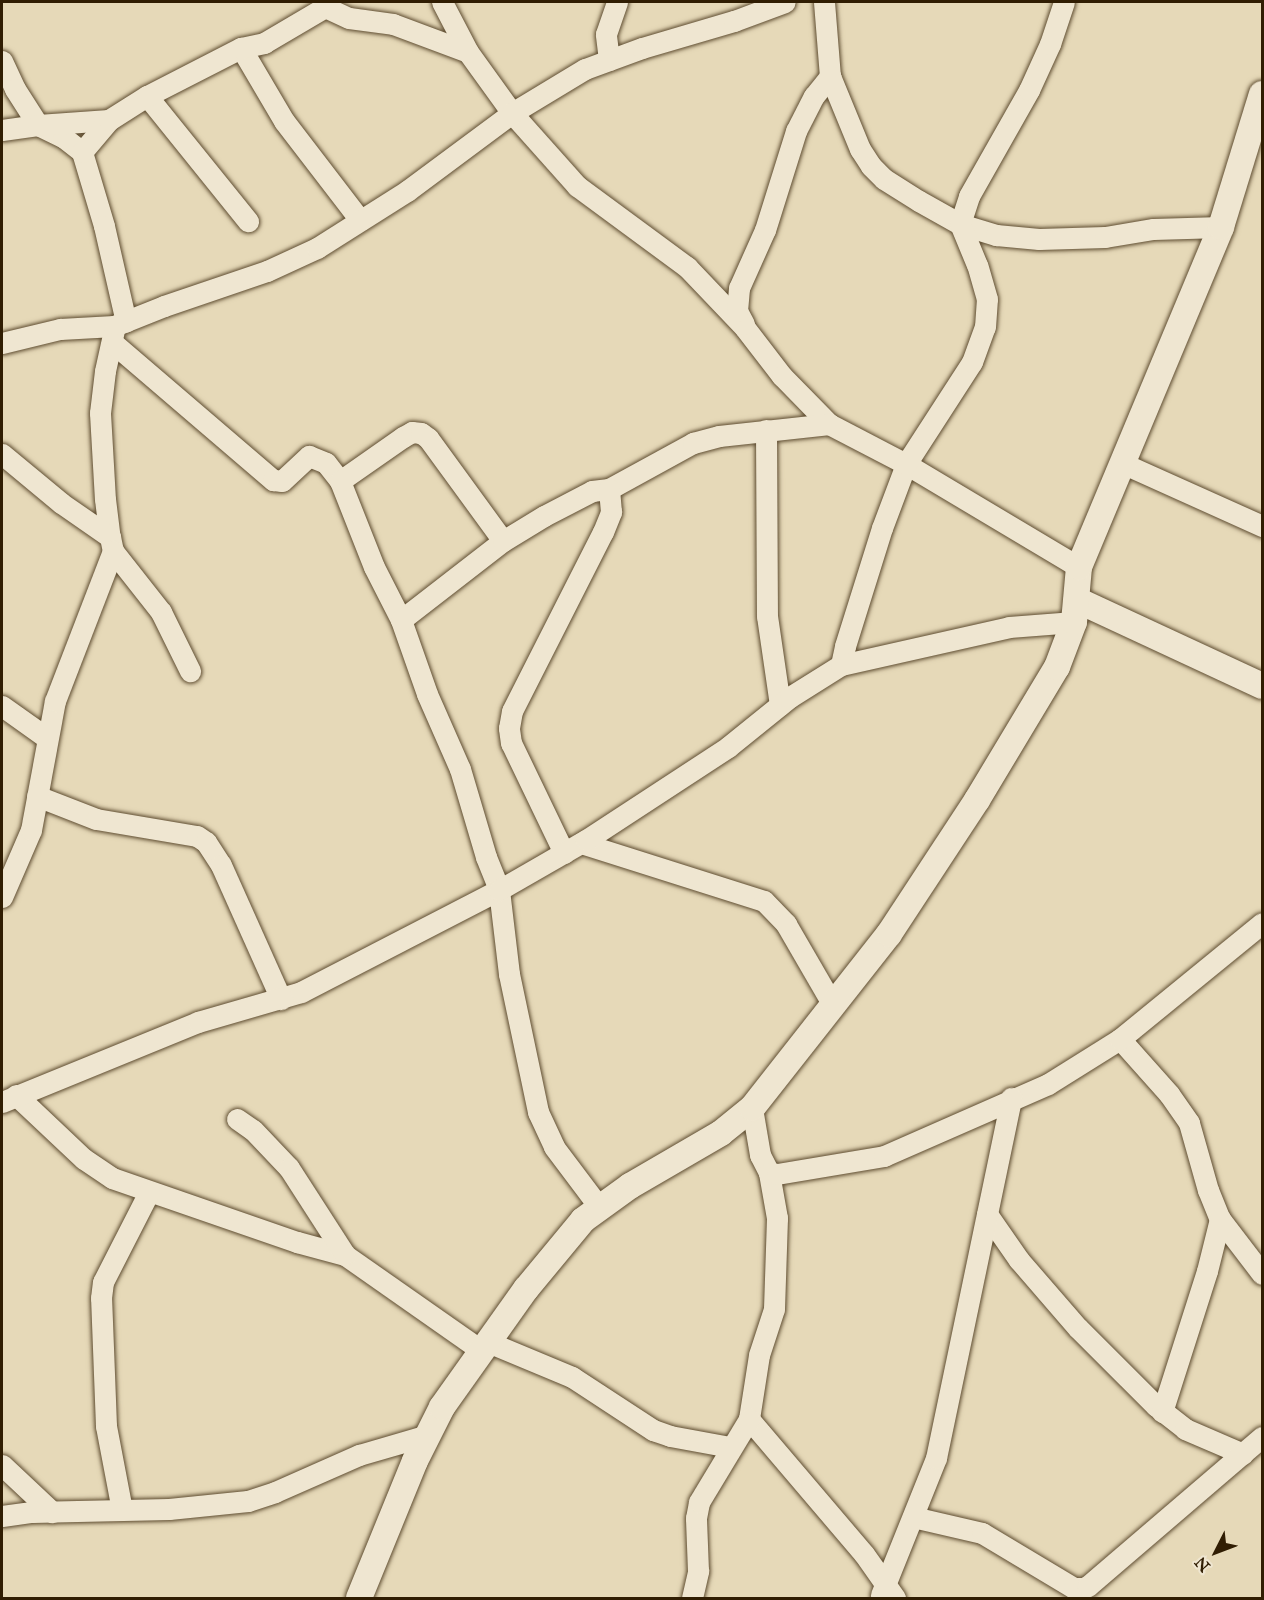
<!DOCTYPE html>
<html>
<head>
<meta charset="utf-8">
<style>
  body { margin:0 }
  #map { position:relative; width:1264px; height:1600px; overflow:hidden; background:#e6d9b8; font-family:"IM FELL Great Primer",serif }
  div>[style] { position:absolute }
  .roads { filter:drop-shadow(0 0 2px #5e4c30) drop-shadow(0 0 2px #5e4c30) }
  .minor>* { height:21px; margin:-10.5px; padding:0 10.5px; transform-origin:10.5px; border-radius:10.5px; background:#efe6d1 }
  .tertiary>* { height:26px; margin:-13px; padding:0 13px; transform-origin:13px; border-radius:13px; background:#efe6d1 }
  span { translate:-50% -50%; white-space:nowrap; text-align:center; line-height:1.15; -webkit-text-stroke:4.5px #efe6d1; paint-order:stroke }
  .frame { position:absolute; inset:0; border:3px solid #301d02; pointer-events:none }
  .north { position:absolute; left:1186px; top:1522px; width:60px; height:60px; -webkit-text-stroke:4px #efe6d1; paint-order:stroke; rotate:228deg; font-size:16px; font-weight:700; line-height:24px; text-align:center; color:#301d02 }
  .north::after { content:''; display:block; margin:auto; width:21px; height:27px; background:#301d02; clip-path:polygon(50% 0,100% 100%,50% 72%,0 100%) }
</style>
</head>
<body>
<div id="map">
  <div class="roads">
    <div class="minor">
      <i style="left:442px;top:2px;width:56px;rotate:62.5deg"></i>
      <i style="left:468px;top:52px;width:75px;rotate:54.2deg"></i>
      <i style="left:512px;top:113px;width:98px;rotate:48.3deg"></i>
      <i style="left:577px;top:186px;width:137px;rotate:36.4deg"></i>
      <i style="left:687px;top:267px;width:84px;rotate:46.4deg"></i>
      <i style="left:745px;top:328px;width:61px;rotate:52.4deg"></i>
      <i style="left:782px;top:376px;width:67px;rotate:45.6deg"></i>
      <i style="left:829px;top:424px;width:87px;rotate:27.5deg"></i>
      <i style="left:906px;top:464px;width:201px;rotate:30.8deg"></i>
      <i style="left:824px;top:2px;width:74px;rotate:85.4deg"></i>
      <i style="left:830px;top:76px;width:79px;rotate:67.7deg"></i>
      <i style="left:860px;top:149px;width:20px;rotate:57deg"></i>
      <i style="left:871px;top:166px;width:18px;rotate:45deg"></i>
      <i style="left:884px;top:179px;width:41px;rotate:32.2deg"></i>
      <i style="left:919px;top:201px;width:47px;rotate:29.3deg"></i>
      <i style="left:960px;top:224px;width:38px;rotate:17deg"></i>
      <i style="left:996px;top:235px;width:43px;rotate:5.3deg"></i>
      <i style="left:1039px;top:239px;width:66px;rotate:-1.7deg"></i>
      <i style="left:1105px;top:237px;width:49px;rotate:-9.5deg"></i>
      <i style="left:1153px;top:229px;width:68px;rotate:-1.7deg"></i>
      <i style="left:241px;top:48px;width:85px;rotate:59.5deg"></i>
      <i style="left:284px;top:121px;width:125px;rotate:52.5deg"></i>
      <i style="left:609px;top:60px;width:26px;rotate:-97deg"></i>
      <i style="left:606px;top:34px;width:34px;rotate:-71deg"></i>
      <i style="left:2px;top:61px;width:31px;rotate:65deg"></i>
      <i style="left:15px;top:89px;width:43px;rotate:57.4deg"></i>
      <i style="left:38px;top:125px;width:28px;rotate:26deg"></i>
      <i style="left:63px;top:137px;width:24px;rotate:38deg"></i>
      <i style="left:82px;top:152px;width:77px;rotate:73.4deg"></i>
      <i style="left:104px;top:226px;width:98px;rotate:77.1deg"></i>
      <i style="left:147px;top:96px;width:161px;rotate:51.1deg"></i>
      <i style="left:2px;top:130px;width:36px;rotate:-8deg"></i>
      <i style="left:38px;top:125px;width:71px;rotate:-4deg"></i>
      <i style="left:82px;top:152px;width:42px;rotate:-49.8deg"></i>
      <i style="left:109px;top:120px;width:45px;rotate:-32.3deg"></i>
      <i style="left:147px;top:96px;width:106px;rotate:-27.1deg"></i>
      <i style="left:241px;top:48px;width:24px;rotate:-12deg"></i>
      <i style="left:264px;top:43px;width:71px;rotate:-30.5deg"></i>
      <i style="left:325px;top:7px;width:26px;rotate:25deg"></i>
      <i style="left:349px;top:18px;width:44px;rotate:7.8deg"></i>
      <i style="left:393px;top:24px;width:80px;rotate:20.5deg"></i>
      <i style="left:744px;top:324px;width:15px;rotate:-118deg"></i>
      <i style="left:737px;top:311px;width:23px;rotate:-85deg"></i>
      <i style="left:739px;top:288px;width:64px;rotate:-65.9deg"></i>
      <i style="left:765px;top:230px;width:104px;rotate:-72.6deg"></i>
      <i style="left:796px;top:131px;width:39px;rotate:-63deg"></i>
      <i style="left:814px;top:96px;width:26px;rotate:-51deg"></i>
      <i style="left:114px;top:330px;width:42px;rotate:102.4deg"></i>
      <i style="left:105px;top:371px;width:42px;rotate:96.8deg"></i>
      <i style="left:100px;top:413px;width:86px;rotate:86.7deg"></i>
      <i style="left:105px;top:499px;width:38px;rotate:83deg"></i>
      <i style="left:110px;top:537px;width:14px;rotate:78deg"></i>
      <i style="left:113px;top:551px;width:78px;rotate:51.8deg"></i>
      <i style="left:161px;top:612px;width:66px;rotate:63.8deg"></i>
      <i style="left:2px;top:343px;width:60px;rotate:-13.6deg"></i>
      <i style="left:60px;top:329px;width:54px;rotate:-3.2deg"></i>
      <i style="left:114px;top:326px;width:54px;rotate:-21.8deg"></i>
      <i style="left:164px;top:306px;width:109px;rotate:-18.8deg"></i>
      <i style="left:267px;top:271px;width:55px;rotate:-24.7deg"></i>
      <i style="left:317px;top:248px;width:107px;rotate:-32.3deg"></i>
      <i style="left:407px;top:191px;width:131px;rotate:-36.6deg"></i>
      <i style="left:512px;top:113px;width:85px;rotate:-31.1deg"></i>
      <i style="left:585px;top:69px;width:61px;rotate:-20.2deg"></i>
      <i style="left:642px;top:48px;width:96px;rotate:-16.4deg"></i>
      <i style="left:734px;top:21px;width:54px;rotate:-20.4deg"></i>
      <i style="left:113px;top:343px;width:211px;rotate:40.6deg"></i>
      <i style="left:273px;top:480px;width:9px;rotate:6deg"></i>
      <i style="left:282px;top:481px;width:37px;rotate:-43deg"></i>
      <i style="left:309px;top:456px;width:18px;rotate:22deg"></i>
      <i style="left:326px;top:463px;width:23px;rotate:52deg"></i>
      <i style="left:340px;top:481px;width:92px;rotate:68.4deg"></i>
      <i style="left:374px;top:567px;width:59px;rotate:63deg"></i>
      <i style="left:401px;top:620px;width:78px;rotate:70.6deg"></i>
      <i style="left:427px;top:694px;width:82px;rotate:66.3deg"></i>
      <i style="left:460px;top:769px;width:92px;rotate:73.5deg"></i>
      <i style="left:486px;top:857px;width:35px;rotate:68deg"></i>
      <i style="left:499px;top:890px;width:85px;rotate:83.2deg"></i>
      <i style="left:509px;top:974px;width:141px;rotate:78.1deg"></i>
      <i style="left:538px;top:1112px;width:38px;rotate:65deg"></i>
      <i style="left:554px;top:1147px;width:76px;rotate:53deg"></i>
      <i style="left:766px;top:430px;width:186px;rotate:89.7deg"></i>
      <i style="left:767px;top:616px;width:90px;rotate:81.7deg"></i>
      <i style="left:2px;top:454px;width:77px;rotate:39.7deg"></i>
      <i style="left:61px;top:503px;width:60px;rotate:34.8deg"></i>
      <i style="left:1122px;top:463px;width:154px;rotate:24.2deg"></i>
      <i style="left:340px;top:481px;width:77px;rotate:-34.9deg"></i>
      <i style="left:403px;top:437px;width:10px;rotate:-29deg"></i>
      <i style="left:412px;top:432px;width:9px;rotate:6deg"></i>
      <i style="left:421px;top:433px;width:9px;rotate:36deg"></i>
      <i style="left:428px;top:438px;width:127px;rotate:53.9deg"></i>
      <i style="left:401px;top:620px;width:129px;rotate:-37.8deg"></i>
      <i style="left:503px;top:541px;width:48px;rotate:-31.4deg"></i>
      <i style="left:544px;top:516px;width:54px;rotate:-27.5deg"></i>
      <i style="left:592px;top:491px;width:17px;rotate:-7deg"></i>
      <i style="left:609px;top:489px;width:96px;rotate:-28.7deg"></i>
      <i style="left:693px;top:443px;width:27px;rotate:-15deg"></i>
      <i style="left:719px;top:436px;width:111px;rotate:-6.2deg"></i>
      <i style="left:841px;top:665px;width:19px;rotate:-78deg"></i>
      <i style="left:845px;top:646px;width:124px;rotate:-72.6deg"></i>
      <i style="left:882px;top:528px;width:68px;rotate:-69.4deg"></i>
      <i style="left:906px;top:464px;width:121px;rotate:-57.1deg"></i>
      <i style="left:972px;top:362px;width:37px;rotate:-70deg"></i>
      <i style="left:985px;top:327px;width:28px;rotate:-86deg"></i>
      <i style="left:987px;top:299px;width:35px;rotate:-106deg"></i>
      <i style="left:977px;top:265px;width:44px;rotate:-112.5deg"></i>
      <i style="left:960px;top:224px;width:29px;rotate:-72deg"></i>
      <i style="left:969px;top:196px;width:122px;rotate:-60.5deg"></i>
      <i style="left:1029px;top:90px;width:51px;rotate:-65.5deg"></i>
      <i style="left:1050px;top:44px;width:44px;rotate:-71.6deg"></i>
      <i style="left:2px;top:706px;width:55px;rotate:35.4deg"></i>
      <i style="left:37px;top:796px;width:63px;rotate:21.3deg"></i>
      <i style="left:96px;top:819px;width:102px;rotate:9.6deg"></i>
      <i style="left:197px;top:836px;width:11px;rotate:34deg"></i>
      <i style="left:206px;top:842px;width:27px;rotate:57deg"></i>
      <i style="left:221px;top:865px;width:147px;rotate:65.9deg"></i>
      <i style="left:581px;top:843px;width:192px;rotate:17.6deg"></i>
      <i style="left:764px;top:901px;width:32px;rotate:46deg"></i>
      <i style="left:786px;top:924px;width:94px;rotate:59.9deg"></i>
      <i style="left:564px;top:853px;width:122px;rotate:-115.7deg"></i>
      <i style="left:511px;top:743px;width:15px;rotate:-98deg"></i>
      <i style="left:509px;top:728px;width:17px;rotate:-80deg"></i>
      <i style="left:512px;top:711px;width:201px;rotate:-63.1deg"></i>
      <i style="left:603px;top:532px;width:22px;rotate:-68deg"></i>
      <i style="left:611px;top:512px;width:23px;rotate:-95deg"></i>
      <i style="left:2px;top:897px;width:73px;rotate:-66.6deg"></i>
      <i style="left:31px;top:830px;width:131px;rotate:-79.5deg"></i>
      <i style="left:55px;top:701px;width:161px;rotate:-68.9deg"></i>
      <i style="left:1120px;top:1039px;width:74px;rotate:48.3deg"></i>
      <i style="left:1169px;top:1094px;width:35px;rotate:55deg"></i>
      <i style="left:1189px;top:1123px;width:70px;rotate:74.2deg"></i>
      <i style="left:1208px;top:1190px;width:31px;rotate:68deg"></i>
      <i style="left:1220px;top:1219px;width:69px;rotate:52.6deg"></i>
      <i style="left:16px;top:1095px;width:93px;rotate:43.3deg"></i>
      <i style="left:84px;top:1159px;width:34px;rotate:34deg"></i>
      <i style="left:112px;top:1178px;width:196px;rotate:19.1deg"></i>
      <i style="left:297px;top:1242px;width:50px;rotate:15.2deg"></i>
      <i style="left:345px;top:1255px;width:167px;rotate:35deg"></i>
      <i style="left:2px;top:1102px;width:212px;rotate:-22.2deg"></i>
      <i style="left:198px;top:1022px;width:107px;rotate:-16.2deg"></i>
      <i style="left:301px;top:992px;width:223px;rotate:-27.3deg"></i>
      <i style="left:499px;top:890px;width:100px;rotate:-29.9deg"></i>
      <i style="left:586px;top:840px;width:170px;rotate:-33.2deg"></i>
      <i style="left:728px;top:747px;width:80px;rotate:-38.9deg"></i>
      <i style="left:790px;top:697px;width:60px;rotate:-32.1deg"></i>
      <i style="left:841px;top:665px;width:172px;rotate:-12.7deg"></i>
      <i style="left:1009px;top:627px;width:65px;rotate:-4.4deg"></i>
      <i style="left:752px;top:1108px;width:48px;rotate:80.3deg"></i>
      <i style="left:760px;top:1155px;width:20px;rotate:63deg"></i>
      <i style="left:769px;top:1173px;width:46px;rotate:79.9deg"></i>
      <i style="left:777px;top:1218px;width:91px;rotate:91.9deg"></i>
      <i style="left:774px;top:1309px;width:48px;rotate:108.1deg"></i>
      <i style="left:759px;top:1355px;width:65px;rotate:98.9deg"></i>
      <i style="left:749px;top:1419px;width:177px;rotate:49.6deg"></i>
      <i style="left:864px;top:1554px;width:54px;rotate:54.8deg"></i>
      <i style="left:237px;top:1119px;width:19px;rotate:35deg"></i>
      <i style="left:253px;top:1130px;width:52px;rotate:46.5deg"></i>
      <i style="left:289px;top:1168px;width:103px;rotate:57.2deg"></i>
      <i style="left:769px;top:1173px;width:8px;rotate:7deg"></i>
      <i style="left:777px;top:1174px;width:109px;rotate:-9.5deg"></i>
      <i style="left:884px;top:1156px;width:179px;rotate:-23.7deg"></i>
      <i style="left:1048px;top:1084px;width:85px;rotate:-32deg"></i>
      <i style="left:1120px;top:1039px;width:183px;rotate:-39.2deg"></i>
      <i style="left:987px;top:1214px;width:56px;rotate:55.2deg"></i>
      <i style="left:1019px;top:1260px;width:90px;rotate:49.1deg"></i>
      <i style="left:1078px;top:1328px;width:110px;rotate:45deg"></i>
      <i style="left:1156px;top:1406px;width:37px;rotate:38deg"></i>
      <i style="left:1185px;top:1429px;width:63px;rotate:23.3deg"></i>
      <i style="left:488px;top:1342px;width:91px;rotate:22.6deg"></i>
      <i style="left:572px;top:1377px;width:97px;rotate:33.2deg"></i>
      <i style="left:653px;top:1430px;width:18px;rotate:19deg"></i>
      <i style="left:670px;top:1436px;width:61px;rotate:10.4deg"></i>
      <i style="left:1162px;top:1412px;width:148px;rotate:-72.3deg"></i>
      <i style="left:1207px;top:1271px;width:54px;rotate:-76deg"></i>
      <i style="left:2px;top:1465px;width:69px;rotate:43.2deg"></i>
      <i style="left:122px;top:1510px;width:86px;rotate:-100.8deg"></i>
      <i style="left:106px;top:1426px;width:128px;rotate:-92.2deg"></i>
      <i style="left:101px;top:1298px;width:16px;rotate:-83deg"></i>
      <i style="left:103px;top:1282px;width:101px;rotate:-62.9deg"></i>
      <i style="left:2px;top:1516px;width:30px;rotate:-8deg"></i>
      <i style="left:32px;top:1512px;width:137px;rotate:-1.3deg"></i>
      <i style="left:169px;top:1509px;width:79px;rotate:-5.8deg"></i>
      <i style="left:248px;top:1501px;width:28px;rotate:-18deg"></i>
      <i style="left:275px;top:1492px;width:92px;rotate:-23.8deg"></i>
      <i style="left:359px;top:1455px;width:72px;rotate:-16.2deg"></i>
      <i style="left:913px;top:1517px;width:71px;rotate:13.1deg"></i>
      <i style="left:982px;top:1533px;width:107px;rotate:30.9deg"></i>
      <i style="left:1074px;top:1588px;width:9px"></i>
      <i style="left:1083px;top:1588px;width:5px;rotate:-22deg"></i>
      <i style="left:1088px;top:1586px;width:229px;rotate:-40.6deg"></i>
      <i style="left:881px;top:1595px;width:148px;rotate:-68.1deg"></i>
      <i style="left:936px;top:1458px;width:368px;rotate:-78.2deg"></i>
      <i style="left:692px;top:1598px;width:28px;rotate:-77deg"></i>
      <i style="left:698px;top:1571px;width:53px;rotate:-92.2deg"></i>
      <i style="left:696px;top:1518px;width:16px;rotate:-79deg"></i>
      <i style="left:699px;top:1502px;width:97px;rotate:-58.9deg"></i>
    </div>
    <div class="tertiary">
      <i style="left:1077px;top:600px;width:204px;rotate:24.9deg"></i>
      <i style="left:359px;top:1598px;width:148px;rotate:-67.8deg"></i>
      <i style="left:415px;top:1461px;width:60px;rotate:-63.4deg"></i>
      <i style="left:442px;top:1407px;width:145px;rotate:-54.6deg"></i>
      <i style="left:526px;top:1289px;width:89px;rotate:-50.4deg"></i>
      <i style="left:583px;top:1220px;width:58px;rotate:-35.9deg"></i>
      <i style="left:630px;top:1186px;width:105px;rotate:-30.2deg"></i>
      <i style="left:721px;top:1133px;width:40px;rotate:-39deg"></i>
      <i style="left:752px;top:1108px;width:221px;rotate:-51.8deg"></i>
      <i style="left:889px;top:934px;width:160px;rotate:-56.7deg"></i>
      <i style="left:977px;top:800px;width:155px;rotate:-59deg"></i>
      <i style="left:1057px;top:667px;width:48px;rotate:-69.3deg"></i>
      <i style="left:1074px;top:622px;width:55px;rotate:-84.8deg"></i>
      <i style="left:1079px;top:567px;width:368px;rotate:-67.3deg"></i>
      <i style="left:1221px;top:227px;width:139px;rotate:-72.9deg"></i>
    </div>
  </div>
  <div class="frame"></div>
  <div class="north">N</div>
</div>
</body>
</html>
